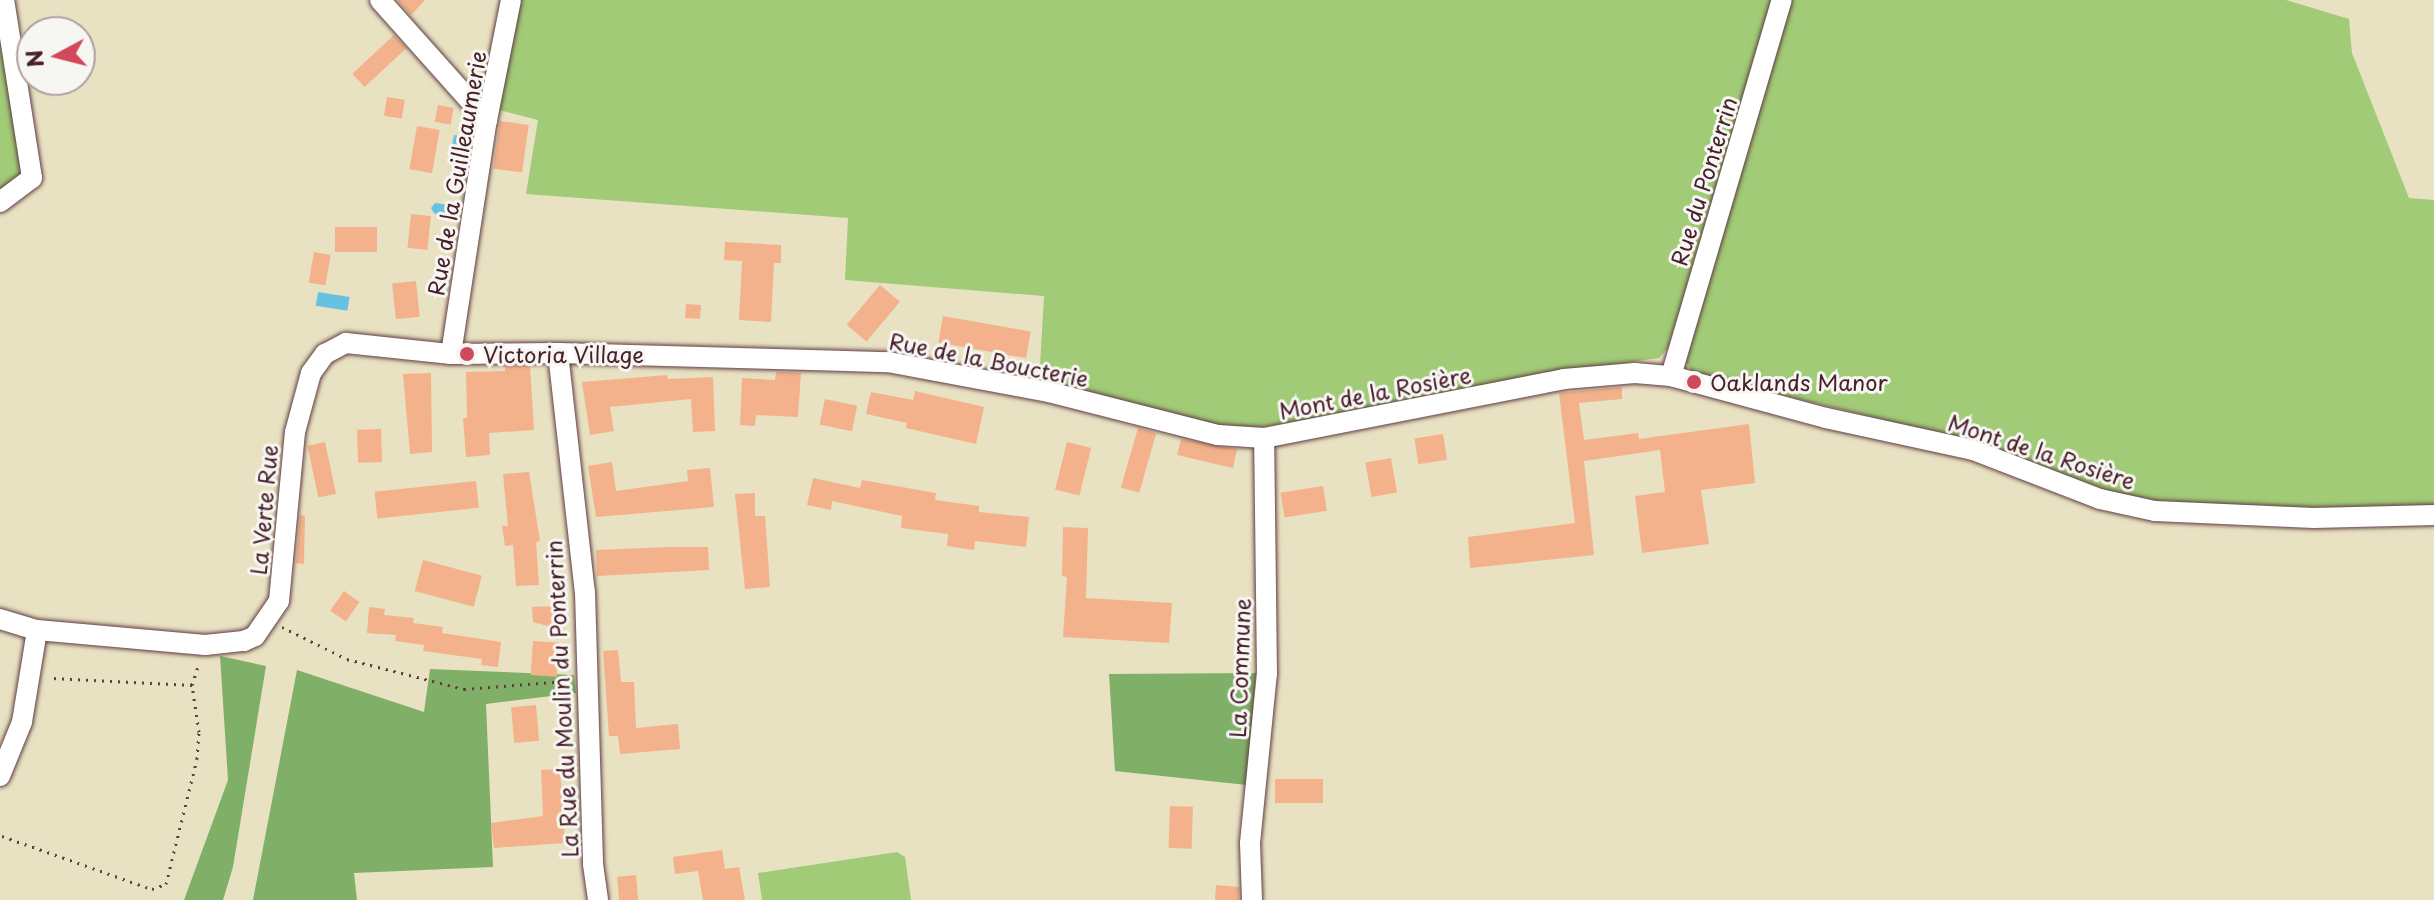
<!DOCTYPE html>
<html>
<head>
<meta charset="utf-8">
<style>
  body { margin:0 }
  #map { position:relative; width:2434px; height:900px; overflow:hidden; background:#e8e2c2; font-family:"Playpen Sans",sans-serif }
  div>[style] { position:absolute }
  .green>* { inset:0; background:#a1cb77 }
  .forest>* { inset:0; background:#80af68 }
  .water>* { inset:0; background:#66c1e3; transform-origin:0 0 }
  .building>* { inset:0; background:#f3b28b; transform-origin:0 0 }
  .path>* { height:3px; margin-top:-1.5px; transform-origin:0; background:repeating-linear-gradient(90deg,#623c42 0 2px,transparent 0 8px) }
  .roads { filter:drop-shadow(0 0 2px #623c42) drop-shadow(0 0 2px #623c42) }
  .minor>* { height:20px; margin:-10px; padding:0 10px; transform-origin:10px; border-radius:10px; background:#fff }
  .dots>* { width:22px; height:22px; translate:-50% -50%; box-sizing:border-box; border:4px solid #f6f6f2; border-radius:50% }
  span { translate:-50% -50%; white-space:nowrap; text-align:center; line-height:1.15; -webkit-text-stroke:6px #f6f6f2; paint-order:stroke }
  .street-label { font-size:22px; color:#4a1f2b }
  .poi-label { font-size:22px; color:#4a1f2b }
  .left { translate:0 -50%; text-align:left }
  .north { position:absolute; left:16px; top:16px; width:80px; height:80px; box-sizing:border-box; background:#f6f6f2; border:2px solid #b1a0a2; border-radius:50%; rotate:263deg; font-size:22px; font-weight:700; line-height:32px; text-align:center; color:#4a1f2b }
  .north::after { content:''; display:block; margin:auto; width:28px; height:36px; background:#d1495b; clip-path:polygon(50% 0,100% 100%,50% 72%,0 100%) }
</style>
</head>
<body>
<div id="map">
  <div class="green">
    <i style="clip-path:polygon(518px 0,1775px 0,1669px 347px,1659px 358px,1536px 375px,1304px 423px,1250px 428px,1200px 424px,1039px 383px,1044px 296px,845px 280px,848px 218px,526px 194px,538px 120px,495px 109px)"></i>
    <i style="clip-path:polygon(1792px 0,2286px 0,2349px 19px,2352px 53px,2409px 198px,2434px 200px,2434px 506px,2238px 508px,2165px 504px,2116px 494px,1985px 444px,1694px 374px,1684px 360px)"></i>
    <i style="clip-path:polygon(0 4px,25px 174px,0 192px)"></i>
    <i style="clip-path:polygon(897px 852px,905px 857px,911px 900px,762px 900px,758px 873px)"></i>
  </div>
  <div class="forest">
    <i style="clip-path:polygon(220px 656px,266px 666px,233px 867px,223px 900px,184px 900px,228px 780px)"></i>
    <i style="clip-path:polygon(430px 669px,574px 675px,576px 693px,486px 704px,493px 867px,354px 873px,357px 900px,253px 900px,297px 670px,424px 712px)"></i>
    <i style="clip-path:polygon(1256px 673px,1247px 785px,1115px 771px,1109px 674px)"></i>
  </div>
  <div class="water">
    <i style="left:454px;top:135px;width:14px;height:29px;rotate:12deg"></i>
    <i style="clip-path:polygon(435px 203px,456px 206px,455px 218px,449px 220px,434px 213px,431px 208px)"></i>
    <i style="left:318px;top:292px;width:32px;height:14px;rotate:9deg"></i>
  </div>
  <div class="building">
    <i style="clip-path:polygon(397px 0,425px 0,411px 15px)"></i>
    <i style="left:394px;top:35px;width:18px;height:57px;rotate:47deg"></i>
    <i style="left:387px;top:97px;width:18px;height:19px;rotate:9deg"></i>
    <i style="left:438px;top:105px;width:16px;height:17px;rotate:11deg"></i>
    <i style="left:500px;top:121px;width:29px;height:48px;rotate:8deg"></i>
    <i style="left:417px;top:126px;width:23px;height:44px;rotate:10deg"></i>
    <i style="left:411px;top:214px;width:20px;height:34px;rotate:6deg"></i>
    <i style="left:335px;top:227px;width:42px;height:25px"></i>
    <i style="clip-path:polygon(725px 242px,781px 245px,781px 263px,774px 263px,771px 322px,739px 320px,742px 261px,724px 260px)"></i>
    <i style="left:314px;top:252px;width:17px;height:31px;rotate:10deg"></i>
    <i style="left:416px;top:281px;width:36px;height:24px;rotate:84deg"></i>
    <i style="left:880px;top:285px;width:26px;height:52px;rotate:40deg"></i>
    <i style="left:686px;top:304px;width:15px;height:14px;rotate:4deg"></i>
    <i style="left:943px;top:316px;width:89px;height:27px;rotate:10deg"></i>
    <i style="clip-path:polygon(505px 366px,530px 366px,534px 430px,489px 433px,490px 455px,466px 457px,463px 418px,467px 418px,466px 372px,505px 371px)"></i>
    <i style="clip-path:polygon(776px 372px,801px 373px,798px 417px,756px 415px,755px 426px,740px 425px,742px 378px,775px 380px)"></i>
    <i style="clip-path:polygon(431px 373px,432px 452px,410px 454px,403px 374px)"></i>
    <i style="clip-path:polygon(667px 375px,668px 379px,713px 377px,715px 431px,693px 432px,691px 399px,610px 407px,614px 431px,590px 435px,582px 382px)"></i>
    <i style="clip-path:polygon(1622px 387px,1622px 399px,1579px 403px,1584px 440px,1638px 433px,1639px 439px,1749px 424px,1755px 483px,1701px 490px,1709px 544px,1642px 553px,1635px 496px,1665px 492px,1660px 450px,1584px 461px,1594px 555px,1470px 568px,1468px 537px,1575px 523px,1559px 393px)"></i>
    <i style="clip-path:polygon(915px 391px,984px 407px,976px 444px,906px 428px,907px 423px,866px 414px,871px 392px,913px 400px)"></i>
    <i style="left:825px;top:399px;width:33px;height:26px;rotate:12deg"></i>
    <i style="left:1138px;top:428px;width:19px;height:62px;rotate:16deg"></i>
    <i style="left:381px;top:429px;width:33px;height:24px;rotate:88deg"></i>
    <i style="left:1443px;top:434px;width:26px;height:29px;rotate:81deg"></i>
    <i style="clip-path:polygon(1181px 439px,1237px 449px,1233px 468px,1177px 455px)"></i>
    <i style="left:325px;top:442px;width:53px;height:18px;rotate:78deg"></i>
    <i style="left:1067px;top:442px;width:25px;height:49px;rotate:14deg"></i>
    <i style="left:1391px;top:458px;width:35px;height:26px;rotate:80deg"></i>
    <i style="clip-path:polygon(612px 462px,616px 491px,688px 481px,687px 470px,710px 468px,714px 507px,596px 517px,588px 466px)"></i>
    <i style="clip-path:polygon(529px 472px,540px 541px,536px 542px,539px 585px,516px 586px,513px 545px,505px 546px,502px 526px,508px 526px,503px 474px)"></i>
    <i style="clip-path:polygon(813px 478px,860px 488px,862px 480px,936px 493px,935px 500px,979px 506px,979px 512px,1029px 517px,1026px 547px,975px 541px,974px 550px,947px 546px,948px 534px,901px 528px,902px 516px,832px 501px,831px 510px,807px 505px)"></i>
    <i style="left:476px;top:481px;width:27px;height:102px;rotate:84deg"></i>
    <i style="left:1323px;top:486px;width:25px;height:43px;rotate:81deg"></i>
    <i style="clip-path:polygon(755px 493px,755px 516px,765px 516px,770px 587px,745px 589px,735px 494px)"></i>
    <i style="clip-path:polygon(300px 515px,305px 516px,304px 564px,296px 563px)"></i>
    <i style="clip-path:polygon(1063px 527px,1088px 528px,1086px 598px,1172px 603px,1169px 643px,1063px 637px,1067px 577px,1062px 576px)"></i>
    <i style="clip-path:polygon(668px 547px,708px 547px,709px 570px,597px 576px,596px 550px)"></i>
    <i style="left:423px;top:560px;width:61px;height:32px;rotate:15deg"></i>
    <i style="left:344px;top:591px;width:19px;height:24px;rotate:35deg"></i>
    <i style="clip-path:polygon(558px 606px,559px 629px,533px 622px,532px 607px)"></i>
    <i style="clip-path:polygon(369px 607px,385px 609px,384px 615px,414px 618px,413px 623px,443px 627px,442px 633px,501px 642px,498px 667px,481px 665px,482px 659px,423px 651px,424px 645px,395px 641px,396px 635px,367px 633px)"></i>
    <i style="left:533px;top:641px;width:26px;height:34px;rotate:4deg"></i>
    <i style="clip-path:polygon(618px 650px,621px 682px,634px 682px,636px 728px,678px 724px,680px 749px,620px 754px,618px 736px,609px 736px,603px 651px)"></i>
    <i style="left:536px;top:705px;width:36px;height:25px;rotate:85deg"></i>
    <i style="clip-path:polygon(560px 769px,565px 843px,494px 848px,491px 823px,543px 816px,541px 770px)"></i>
    <i style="left:1275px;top:779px;width:48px;height:24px"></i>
    <i style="left:1170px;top:806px;width:23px;height:42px;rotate:2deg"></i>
    <i style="clip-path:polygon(722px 850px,725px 869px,739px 867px,745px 900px,703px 900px,698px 871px,675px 874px,673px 857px)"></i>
    <i style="left:636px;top:875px;width:25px;height:19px;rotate:85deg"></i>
    <i style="clip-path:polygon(1216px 885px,1239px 887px,1239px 900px,1215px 900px)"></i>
  </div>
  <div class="path">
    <i style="left:282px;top:627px;width:72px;rotate:26.2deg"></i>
    <i style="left:347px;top:659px;width:121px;rotate:14.4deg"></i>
    <i style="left:464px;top:689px;width:103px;rotate:-4.4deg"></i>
    <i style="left:192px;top:685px;width:22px;rotate:-72deg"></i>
    <i style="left:2px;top:836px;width:159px;rotate:19.5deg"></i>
    <i style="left:152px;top:889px;width:15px;rotate:-20deg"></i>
    <i style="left:166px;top:884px;width:129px;rotate:-76.1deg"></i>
    <i style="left:197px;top:759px;width:27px;rotate:-86deg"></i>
    <i style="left:199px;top:732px;width:48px;rotate:-98.5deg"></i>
    <i style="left:192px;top:685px;width:140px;rotate:-177.1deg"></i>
  </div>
  <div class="roads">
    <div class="minor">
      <i style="left:380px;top:0;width:161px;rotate:48.3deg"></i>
      <i style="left:0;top:202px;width:40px;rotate:-37deg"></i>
      <i style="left:32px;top:178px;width:180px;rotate:-98.9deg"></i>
      <i style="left:558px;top:353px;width:241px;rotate:83.6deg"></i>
      <i style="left:585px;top:592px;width:272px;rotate:88.3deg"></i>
      <i style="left:593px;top:864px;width:36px;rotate:82deg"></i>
      <i style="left:451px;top:354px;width:237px;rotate:-81.3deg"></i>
      <i style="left:487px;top:120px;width:122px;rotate:-78.7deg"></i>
      <i style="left:1671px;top:376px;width:392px;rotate:-73.6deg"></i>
      <i style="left:0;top:619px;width:39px;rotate:17deg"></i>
      <i style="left:37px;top:630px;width:169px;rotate:5.1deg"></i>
      <i style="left:205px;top:645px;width:39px;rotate:-6deg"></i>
      <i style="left:244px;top:641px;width:12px;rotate:-24deg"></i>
      <i style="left:255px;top:636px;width:42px;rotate:-55.6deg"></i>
      <i style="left:279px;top:601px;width:170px;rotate:-84.6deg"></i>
      <i style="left:295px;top:432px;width:61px;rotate:-74.8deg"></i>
      <i style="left:311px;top:373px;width:24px;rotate:-54deg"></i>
      <i style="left:325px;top:354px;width:24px;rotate:-28deg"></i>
      <i style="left:346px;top:343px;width:106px;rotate:6deg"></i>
      <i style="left:451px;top:354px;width:107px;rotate:-0.5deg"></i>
      <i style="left:558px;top:353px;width:330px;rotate:1.6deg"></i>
      <i style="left:888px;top:362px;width:164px;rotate:10.6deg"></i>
      <i style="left:1049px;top:392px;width:174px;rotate:14.3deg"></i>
      <i style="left:1218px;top:435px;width:46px;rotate:3.7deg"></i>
      <i style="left:1264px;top:438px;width:306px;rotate:-11.1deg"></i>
      <i style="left:1564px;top:379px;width:71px;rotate:-4.8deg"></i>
      <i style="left:1635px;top:373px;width:36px;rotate:5deg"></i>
      <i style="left:1671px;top:376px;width:161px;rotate:15.2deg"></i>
      <i style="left:1826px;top:418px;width:150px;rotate:12.3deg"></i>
      <i style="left:1973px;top:450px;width:136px;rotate:21.1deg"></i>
      <i style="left:2100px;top:499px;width:56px;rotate:12.3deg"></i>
      <i style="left:2155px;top:511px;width:159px;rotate:2.5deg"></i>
      <i style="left:2314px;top:518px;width:120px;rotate:-1.4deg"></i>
      <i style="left:0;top:776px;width:58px;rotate:-67.8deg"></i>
      <i style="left:22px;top:722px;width:93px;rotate:-80.7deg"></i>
      <i style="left:1252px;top:900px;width:57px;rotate:-92deg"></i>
      <i style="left:1250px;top:843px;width:170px;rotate:-84.3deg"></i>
      <i style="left:1267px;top:674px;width:236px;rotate:-90.7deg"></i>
    </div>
  </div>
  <div class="dots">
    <i style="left:467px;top:354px;background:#d1495b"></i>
    <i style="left:1694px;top:382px;background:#d1495b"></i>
  </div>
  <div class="street-label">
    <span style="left:456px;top:173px;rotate:-80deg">Rue de la Guilleaumerie</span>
    <span style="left:1703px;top:181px;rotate:-73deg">Rue du Ponterrin</span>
    <span style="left:989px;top:359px;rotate:11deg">Rue de la Boucterie</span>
    <span style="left:1375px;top:392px;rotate:-11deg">Mont de la Rosière</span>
    <span style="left:2042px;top:451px;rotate:18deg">Mont de la Rosière</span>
    <span style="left:263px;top:510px;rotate:-85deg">La Verte Rue</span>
    <span style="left:1239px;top:668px;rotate:-88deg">La Commune</span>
    <span style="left:561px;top:699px;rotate:-93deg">La Rue du Moulin du Ponterrin</span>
  </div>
  <div class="poi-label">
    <span class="left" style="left:483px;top:354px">Victoria Village</span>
    <span class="left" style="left:1710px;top:382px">Oaklands Manor</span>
  </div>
  <div class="north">N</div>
</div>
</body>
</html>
